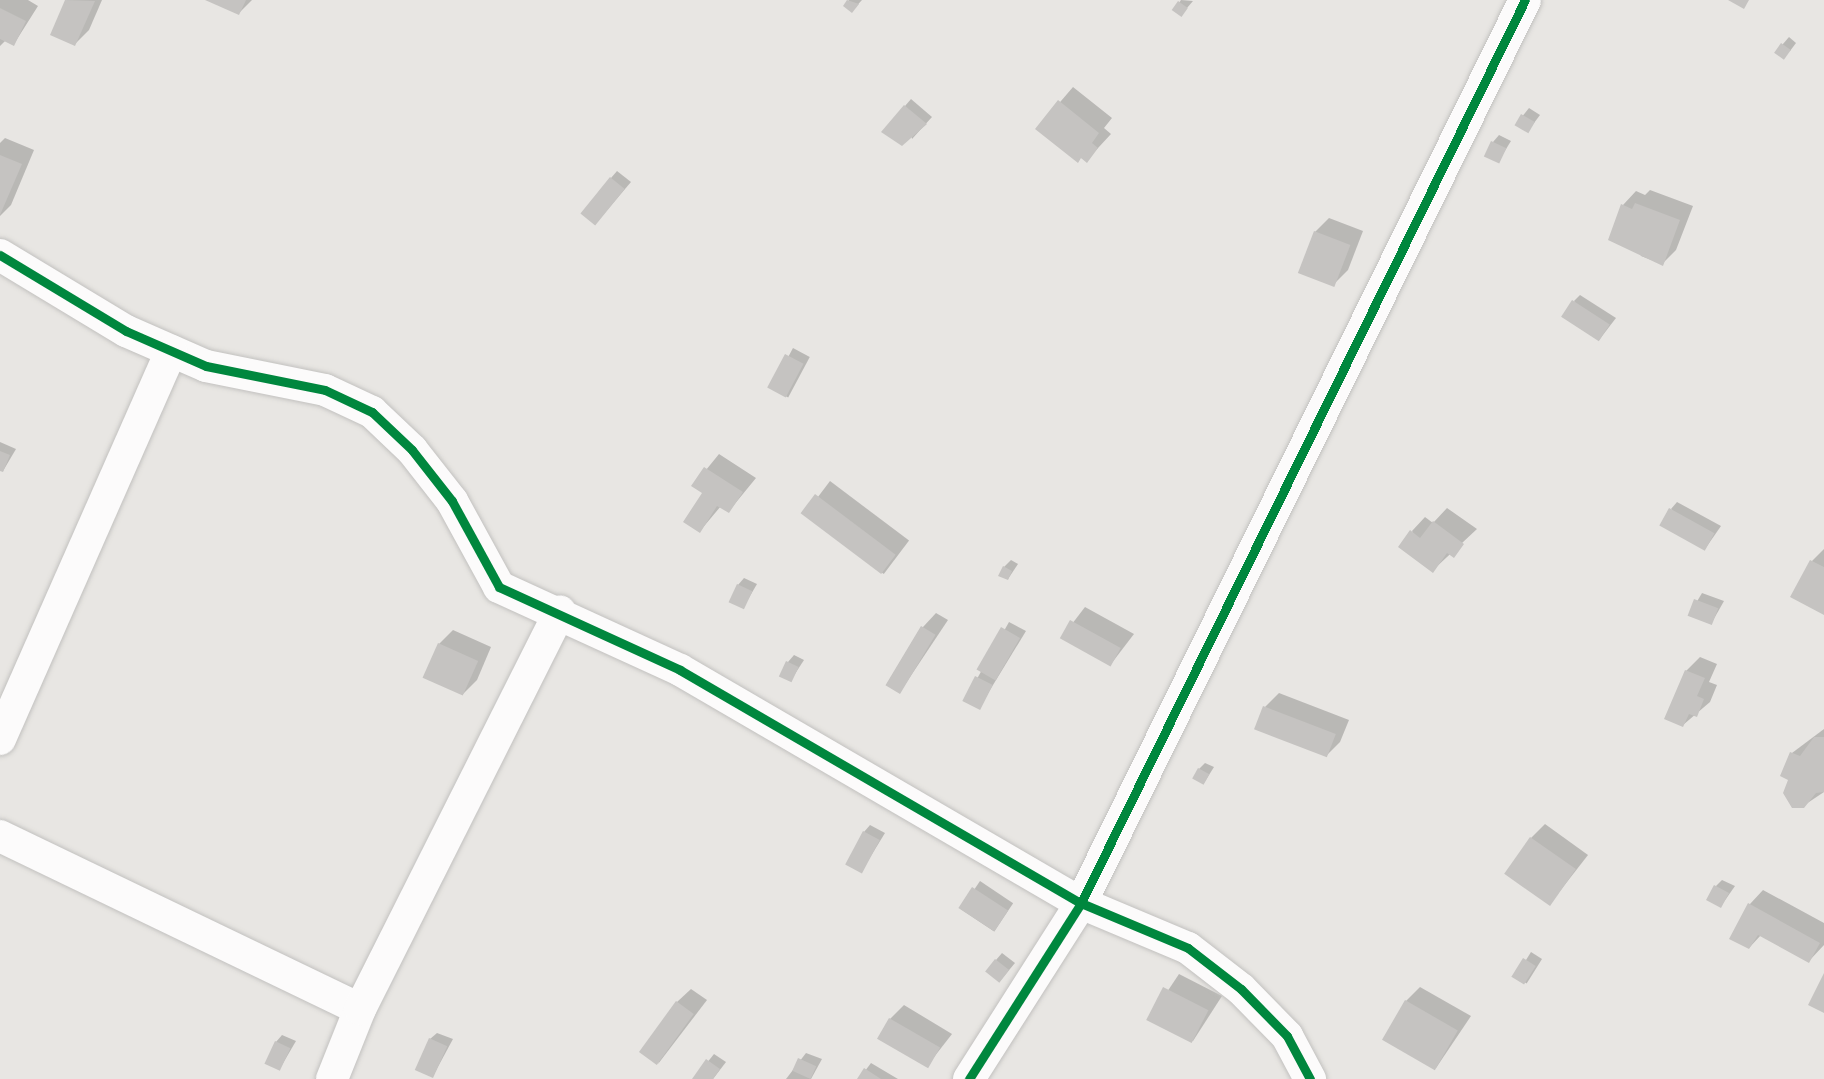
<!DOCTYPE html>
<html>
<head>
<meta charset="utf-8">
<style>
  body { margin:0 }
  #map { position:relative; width:1824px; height:1079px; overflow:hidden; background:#e8e6e3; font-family:Figtree,sans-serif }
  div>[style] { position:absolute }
  .shadow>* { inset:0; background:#0003; transform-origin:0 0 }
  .building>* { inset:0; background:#c5c3c1; transform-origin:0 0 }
  .roads { filter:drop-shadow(0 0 2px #c2c1bf) drop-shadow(0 0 2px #c2c1bf) }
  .street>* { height:32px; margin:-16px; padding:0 16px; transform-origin:16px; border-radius:16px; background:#fcfbfb }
  .cycleway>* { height:9px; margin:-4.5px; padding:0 4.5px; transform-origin:4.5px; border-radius:4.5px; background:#00873e }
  span { translate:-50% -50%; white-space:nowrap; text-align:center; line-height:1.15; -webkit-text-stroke:5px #f7f3f0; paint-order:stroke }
</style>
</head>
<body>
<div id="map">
  <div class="shadow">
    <i style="clip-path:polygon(0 0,28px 0,38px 6px,14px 44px,6px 40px,0 46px)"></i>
    <i style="clip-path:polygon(67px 0,102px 0,89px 30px,75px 44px,52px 35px)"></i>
    <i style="clip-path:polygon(209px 0,252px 0,239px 13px)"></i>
    <i style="clip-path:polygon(849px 0,862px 0,852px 11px,845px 6px)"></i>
    <i style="clip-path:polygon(1181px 0,1193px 1px,1181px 15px,1174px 10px)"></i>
    <i style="clip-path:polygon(1789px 37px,1796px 43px,1790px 51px,1776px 52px)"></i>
    <i style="clip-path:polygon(1073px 87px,1112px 118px,1104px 128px,1111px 134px,1086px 161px,1037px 129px)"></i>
    <i style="clip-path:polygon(911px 99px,932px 117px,912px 139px,905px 106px)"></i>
    <i style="clip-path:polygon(1529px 108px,1540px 115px,1528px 131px,1516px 124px)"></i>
    <i style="clip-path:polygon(1499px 135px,1511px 141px,1498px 162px,1493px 142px)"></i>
    <i style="clip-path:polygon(5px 138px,34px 150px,11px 205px,0 216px,0 143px)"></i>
    <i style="clip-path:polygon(617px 171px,631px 182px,602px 216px,611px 178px)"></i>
    <i style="clip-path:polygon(1650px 190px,1693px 206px,1676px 250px,1662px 264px,1641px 256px,1623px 205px,1636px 191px,1645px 195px)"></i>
    <i style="clip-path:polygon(1329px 218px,1363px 231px,1348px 270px,1334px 284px,1315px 232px)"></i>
    <i style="clip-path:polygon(1580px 295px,1616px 318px,1599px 340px,1574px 301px)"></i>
    <i style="left:793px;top:348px;width:19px;height:46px;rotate:28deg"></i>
    <i style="clip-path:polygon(0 442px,16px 449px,3px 471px,0 470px)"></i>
    <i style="clip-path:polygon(719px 454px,756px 478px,729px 511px,721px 506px,700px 531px,704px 493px,693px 486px)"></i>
    <i style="left:830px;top:481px;width:99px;height:42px;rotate:37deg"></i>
    <i style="clip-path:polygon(1677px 502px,1721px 526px,1705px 549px,1671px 509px)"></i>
    <i style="clip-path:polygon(1447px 508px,1477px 529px,1432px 571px,1412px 531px,1425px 517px,1433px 523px)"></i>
    <i style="clip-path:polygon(1824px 549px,1824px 613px,1812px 561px)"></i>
    <i style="clip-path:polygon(1011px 560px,1018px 564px,1008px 579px,1004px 567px)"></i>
    <i style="clip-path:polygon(744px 578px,757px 584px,743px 608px,738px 585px)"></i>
    <i style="clip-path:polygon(1702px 593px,1724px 601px,1711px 624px,1689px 615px)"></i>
    <i style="clip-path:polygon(1085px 607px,1134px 634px,1111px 664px,1062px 637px)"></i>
    <i style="clip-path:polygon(936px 613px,948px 620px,900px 692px,923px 627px)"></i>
    <i style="clip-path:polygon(1009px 622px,1026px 631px,979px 708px,965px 700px)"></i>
    <i style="clip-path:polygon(453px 630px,491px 647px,477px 680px,463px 694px,439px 644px)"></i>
    <i style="clip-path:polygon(794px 655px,804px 660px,791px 680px,788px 662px)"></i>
    <i style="clip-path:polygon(1700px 657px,1717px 664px,1709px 682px,1717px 685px,1710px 702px,1683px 725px,1686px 671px)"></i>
    <i style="clip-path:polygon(1279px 693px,1349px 720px,1340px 742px,1326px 756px,1265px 707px)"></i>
    <i style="clip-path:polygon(1824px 729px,1824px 792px,1803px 806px,1790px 779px,1792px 753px)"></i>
    <i style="clip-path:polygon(1205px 763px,1214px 767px,1204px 783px,1199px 769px)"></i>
    <i style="clip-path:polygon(1545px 824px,1588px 855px,1549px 905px,1531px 838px)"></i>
    <i style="clip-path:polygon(870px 825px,885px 833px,861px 872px,864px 832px)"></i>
    <i style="clip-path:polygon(1722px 880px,1735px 886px,1721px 906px,1716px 886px)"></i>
    <i style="left:980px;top:881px;width:40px;height:34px;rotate:34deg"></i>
    <i style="clip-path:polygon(1763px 890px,1824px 923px,1824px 945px,1809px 961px,1761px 935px,1749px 948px,1750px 904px)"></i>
    <i style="left:1531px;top:952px;width:13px;height:29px;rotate:32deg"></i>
    <i style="clip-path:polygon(1002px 953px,1015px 963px,1000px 981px,996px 960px)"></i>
    <i style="clip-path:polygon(1179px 974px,1222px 996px,1193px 1041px,1149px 1019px)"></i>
    <i style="clip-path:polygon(1420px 987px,1471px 1016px,1436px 1068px,1406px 1001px)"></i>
    <i style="clip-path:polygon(691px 989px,707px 1000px,658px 1064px,677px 1002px)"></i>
    <i style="clip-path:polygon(904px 1005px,952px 1034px,927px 1066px,890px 1019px)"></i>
    <i style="clip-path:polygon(437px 1033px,453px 1039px,433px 1076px,430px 1039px)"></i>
    <i style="clip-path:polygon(282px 1035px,296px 1041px,279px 1070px,276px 1042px)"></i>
    <i style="clip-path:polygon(806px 1053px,822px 1059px,811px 1079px,786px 1079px)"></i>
    <i style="clip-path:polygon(714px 1054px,726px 1062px,713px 1079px,694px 1079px)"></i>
    <i style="clip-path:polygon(871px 1063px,898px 1079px,859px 1079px)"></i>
  </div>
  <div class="building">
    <i style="clip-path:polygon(65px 0,95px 1px,75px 46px,50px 35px)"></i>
    <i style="clip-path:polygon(205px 0,246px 0,239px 15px)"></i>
    <i style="clip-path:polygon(847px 0,859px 4px,852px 13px,843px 6px)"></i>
    <i style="clip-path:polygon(1728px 0,1749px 0,1744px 9px)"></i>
    <i style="left:1178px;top:1px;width:12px;height:11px;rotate:35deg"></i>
    <i style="clip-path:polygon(0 8px,26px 21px,14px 46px,0 39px)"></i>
    <i style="left:1781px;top:43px;width:12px;height:12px;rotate:35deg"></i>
    <i style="clip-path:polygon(1058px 100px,1099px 133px,1092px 143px,1098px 148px,1087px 163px,1081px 158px,1078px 163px,1035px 129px)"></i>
    <i style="clip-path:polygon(904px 105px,927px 124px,902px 146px,881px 132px)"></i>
    <i style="left:1521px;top:114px;width:16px;height:13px;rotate:30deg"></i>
    <i style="left:1491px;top:141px;width:17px;height:17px;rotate:25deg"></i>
    <i style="clip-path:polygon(0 155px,22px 164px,0 215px)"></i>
    <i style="left:610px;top:177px;width:19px;height:47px;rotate:39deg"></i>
    <i style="clip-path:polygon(1635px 203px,1680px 220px,1663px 266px,1608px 240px,1621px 204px,1632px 209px)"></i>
    <i style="left:1314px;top:231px;width:39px;height:45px;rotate:21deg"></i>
    <i style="left:1572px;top:300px;width:45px;height:20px;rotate:33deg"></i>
    <i style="left:785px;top:354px;width:21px;height:38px;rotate:28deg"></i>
    <i style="clip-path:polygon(0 451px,10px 455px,3px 472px,0 471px)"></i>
    <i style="clip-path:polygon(704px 467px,743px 492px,729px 513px,717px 506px,700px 533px,683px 522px,702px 493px,691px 486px)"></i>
    <i style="left:815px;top:494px;width:101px;height:24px;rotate:37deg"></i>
    <i style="left:1669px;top:508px;width:52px;height:20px;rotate:29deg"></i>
    <i style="clip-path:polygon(1433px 521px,1464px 544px,1454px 558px,1447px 553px,1433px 573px,1398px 547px,1410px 530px,1420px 538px)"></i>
    <i style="clip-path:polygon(1810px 560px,1824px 567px,1824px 615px,1790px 597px)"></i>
    <i style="clip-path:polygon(1003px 566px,1012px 571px,1008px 580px,998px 576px)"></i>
    <i style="left:737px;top:584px;width:17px;height:20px;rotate:25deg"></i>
    <i style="left:1694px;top:599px;width:26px;height:18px;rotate:21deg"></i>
    <i style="left:1070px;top:620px;width:58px;height:21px;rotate:29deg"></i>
    <i style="left:921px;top:626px;width:17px;height:69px;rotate:31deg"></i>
    <i style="left:1001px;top:627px;width:22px;height:49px;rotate:30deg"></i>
    <i style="left:438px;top:643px;width:44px;height:38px;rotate:24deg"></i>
    <i style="left:786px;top:661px;width:14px;height:17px;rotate:25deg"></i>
    <i style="clip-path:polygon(1685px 670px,1705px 678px,1697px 696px,1704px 699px,1697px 717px,1689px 714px,1683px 727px,1664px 719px)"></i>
    <i style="left:975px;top:676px;width:20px;height:28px;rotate:27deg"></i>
    <i style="left:1263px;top:706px;width:78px;height:25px;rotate:21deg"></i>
    <i style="clip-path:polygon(1814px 737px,1824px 737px,1824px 792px,1816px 793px,1804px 808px,1792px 808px,1783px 793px,1788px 780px,1780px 776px,1790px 752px,1800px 756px)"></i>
    <i style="left:1198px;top:768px;width:13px;height:12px;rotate:29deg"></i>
    <i style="left:863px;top:831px;width:19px;height:38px;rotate:28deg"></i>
    <i style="left:1530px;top:837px;width:56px;height:45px;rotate:35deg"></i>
    <i style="left:1714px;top:885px;width:17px;height:17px;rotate:28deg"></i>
    <i style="left:972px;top:887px;width:43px;height:25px;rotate:33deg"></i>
    <i style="clip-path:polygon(1748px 903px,1820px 943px,1809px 963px,1758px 935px,1749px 949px,1729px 939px)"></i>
    <i style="left:1523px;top:958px;width:15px;height:22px;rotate:32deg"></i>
    <i style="left:995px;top:959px;width:18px;height:16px;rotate:38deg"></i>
    <i style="clip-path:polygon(1824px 973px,1824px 1013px,1808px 1005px)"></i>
    <i style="left:1163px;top:987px;width:51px;height:37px;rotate:27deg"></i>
    <i style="left:1405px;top:1000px;width:61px;height:46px;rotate:30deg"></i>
    <i style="left:676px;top:1001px;width:22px;height:63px;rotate:36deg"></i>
    <i style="left:889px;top:1018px;width:59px;height:24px;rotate:30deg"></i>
    <i style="left:429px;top:1038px;width:20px;height:35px;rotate:24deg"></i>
    <i style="left:275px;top:1041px;width:17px;height:25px;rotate:25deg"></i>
    <i style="left:798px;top:1058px;width:20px;height:14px;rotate:24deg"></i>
    <i style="clip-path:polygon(706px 1059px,720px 1069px,713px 1079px,692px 1079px)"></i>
    <i style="clip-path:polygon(864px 1068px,881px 1079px,857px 1079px)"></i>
  </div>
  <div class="roads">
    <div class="street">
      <i style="left:0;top:255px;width:147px;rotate:31.1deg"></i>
      <i style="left:126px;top:331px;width:87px;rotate:23.6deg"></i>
      <i style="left:206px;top:366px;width:121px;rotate:11.4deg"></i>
      <i style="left:325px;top:390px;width:52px;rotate:25.1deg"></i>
      <i style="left:372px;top:412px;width:55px;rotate:43.5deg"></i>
      <i style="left:412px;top:450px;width:65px;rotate:51.9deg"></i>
      <i style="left:452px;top:501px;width:98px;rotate:61.3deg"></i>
      <i style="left:499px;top:587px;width:199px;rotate:24.6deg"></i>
      <i style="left:680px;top:670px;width:464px;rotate:30.2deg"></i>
      <i style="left:1081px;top:903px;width:116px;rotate:22.8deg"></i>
      <i style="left:1188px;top:948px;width:67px;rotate:37.7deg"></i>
      <i style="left:1241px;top:989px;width:66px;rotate:45.6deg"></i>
      <i style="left:1287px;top:1036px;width:49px;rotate:61.9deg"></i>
      <i style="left:0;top:739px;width:424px;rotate:-66.2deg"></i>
      <i style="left:0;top:836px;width:399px;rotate:25.7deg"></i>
      <i style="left:332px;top:1079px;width:75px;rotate:-68.2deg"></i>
      <i style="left:360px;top:1009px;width:445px;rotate:-63.3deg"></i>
      <i style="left:969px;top:1079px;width:209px;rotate:-57.5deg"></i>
      <i style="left:1081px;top:903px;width:1006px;rotate:-63.82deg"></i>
    </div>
  </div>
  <div class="cycleway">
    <i style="left:0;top:255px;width:147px;rotate:31.1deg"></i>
    <i style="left:126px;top:331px;width:87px;rotate:23.6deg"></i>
    <i style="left:206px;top:366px;width:121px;rotate:11.4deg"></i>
    <i style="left:325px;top:390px;width:52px;rotate:25.1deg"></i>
    <i style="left:372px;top:412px;width:55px;rotate:43.5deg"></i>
    <i style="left:412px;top:450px;width:65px;rotate:51.9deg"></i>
    <i style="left:452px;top:501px;width:98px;rotate:61.3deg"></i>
    <i style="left:499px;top:587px;width:199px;rotate:24.6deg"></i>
    <i style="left:680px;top:670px;width:464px;rotate:30.2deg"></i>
    <i style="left:1081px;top:903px;width:116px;rotate:22.8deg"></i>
    <i style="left:1188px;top:948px;width:67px;rotate:37.7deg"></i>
    <i style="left:1241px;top:989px;width:66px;rotate:45.6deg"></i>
    <i style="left:1287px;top:1036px;width:49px;rotate:61.9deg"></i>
    <i style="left:969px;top:1079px;width:209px;rotate:-57.5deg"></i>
    <i style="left:1081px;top:903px;width:1006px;rotate:-63.82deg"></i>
  </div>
</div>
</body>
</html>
